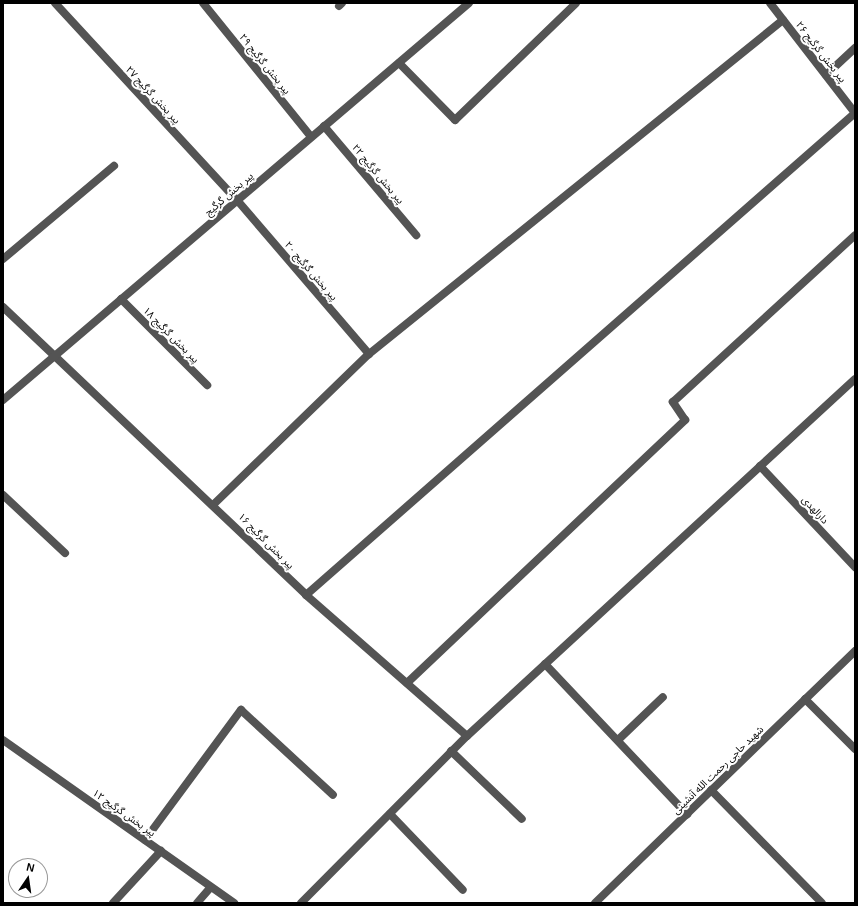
<!DOCTYPE html>
<html>
<head>
<meta charset="utf-8">
<style>
  body { margin:0 }
  #map { position:relative; width:858px; height:906px; overflow:hidden; background:#fff; font-family:Arial,"Noto Sans Arabic",sans-serif }
  div>[style] { position:absolute }
  .minor>* { height:8px; margin:-4px; padding:0 4px; transform-origin:4px; border-radius:4px; background:#545454 }
  .tertiary>* { height:8px; margin:-4px; padding:0 4px; transform-origin:4px; border-radius:4px; background:#545454 }
  span { translate:-50% -50%; white-space:nowrap; text-align:center; line-height:1.15; -webkit-text-stroke:4px #fff; paint-order:stroke }
  .street-label { font-size:10px; color:#000 }
  .frame { position:absolute; inset:0; border:4px solid #000; pointer-events:none }
  .north { position:absolute; left:8px; top:858px; width:40px; height:40px; box-sizing:border-box; background:#fff; border:1px solid #999; border-radius:50%; rotate:13deg; font-size:11px; font-weight:700; line-height:16px; text-align:center; color:#000 }
  .north::after { content:''; display:block; margin:auto; width:14px; height:18px; background:#000; clip-path:polygon(50% 0,100% 100%,50% 72%,0 100%) }
</style>
</head>
<body>
<div id="map">
  <div class="minor">
    <i style="left:55px;top:3px;width:268px;rotate:47.3deg"></i>
    <i style="left:237px;top:200px;width:203px;rotate:49.4deg"></i>
    <i style="left:203px;top:3px;width:172px;rotate:51.1deg"></i>
    <i style="left:770px;top:3px;width:139px;rotate:52.3deg"></i>
    <i style="left:339px;top:6px;width:4px;rotate:-45deg"></i>
    <i style="left:399px;top:63px;width:80px;rotate:45.5deg"></i>
    <i style="left:455px;top:120px;width:168px;rotate:-44deg"></i>
    <i style="left:826px;top:75px;width:40px;rotate:-43deg"></i>
    <i style="left:324px;top:126px;width:143px;rotate:49.8deg"></i>
    <i style="left:3px;top:259px;width:145px;rotate:-40deg"></i>
    <i style="left:121px;top:299px;width:122px;rotate:45deg"></i>
    <i style="left:3px;top:307px;width:418px;rotate:43.5deg"></i>
    <i style="left:306px;top:595px;width:214px;rotate:41.2deg"></i>
    <i style="left:760px;top:466px;width:139px;rotate:46.8deg"></i>
    <i style="left:3px;top:495px;width:85px;rotate:43.1deg"></i>
    <i style="left:214px;top:504px;width:216px;rotate:-44.1deg"></i>
    <i style="left:369px;top:354px;width:532px;rotate:-38.9deg"></i>
    <i style="left:306px;top:595px;width:731px;rotate:-41.28deg"></i>
    <i style="left:545px;top:664px;width:207px;rotate:46.6deg"></i>
    <i style="left:407px;top:683px;width:383px;rotate:-43.4deg"></i>
    <i style="left:685px;top:420px;width:22px;rotate:-124deg"></i>
    <i style="left:673px;top:402px;width:247px;rotate:-42.5deg"></i>
    <i style="left:805px;top:699px;width:71px;rotate:45deg"></i>
    <i style="left:3px;top:740px;width:283px;rotate:35.2deg"></i>
    <i style="left:618px;top:740px;width:62px;rotate:-43.7deg"></i>
    <i style="left:451px;top:751px;width:98px;rotate:43.8deg"></i>
    <i style="left:711px;top:790px;width:158px;rotate:45.5deg"></i>
    <i style="left:390px;top:814px;width:105px;rotate:46.2deg"></i>
    <i style="left:145px;top:840px;width:162px;rotate:-53.6deg"></i>
    <i style="left:241px;top:710px;width:125px;rotate:42.7deg"></i>
    <i style="left:113px;top:903px;width:71px;rotate:-47.3deg"></i>
    <i style="left:197px;top:903px;width:21px;rotate:-49deg"></i>
    <i style="left:301px;top:903px;width:235px;rotate:-45.2deg"></i>
    <i style="left:467px;top:736px;width:527px;rotate:-42.62deg"></i>
    <i style="left:595px;top:903px;width:362px;rotate:-44.1deg"></i>
  </div>
  <div class="tertiary">
    <i style="left:3px;top:400px;width:612px;rotate:-40.43deg"></i>
  </div>
  <div class="street-label">
    <span style="left:821px;top:52px;rotate:52deg">پیر بخش گرگیج ۲۶</span>
    <span style="left:265px;top:64px;rotate:51deg">پیر بخش گرگیج ۲۹</span>
    <span style="left:153px;top:95px;rotate:47deg">پیر بخش گرگیج ۲۷</span>
    <span style="left:378px;top:174px;rotate:50deg">پیر بخش گرگیج ۲۲</span>
    <span style="left:229px;top:194px;rotate:-41deg">پیر بخش گرگیج</span>
    <span style="left:311px;top:271px;rotate:49deg">پیر بخش گرگیج ۲۰</span>
    <span style="left:171px;top:335px;rotate:45deg">پیر بخش گرگیج ۱۸</span>
    <span style="left:815px;top:510px;rotate:47deg">دارالهدی</span>
    <span style="left:266px;top:541px;rotate:45deg">پیر بخش گرگیج ۱۶</span>
    <span style="left:718px;top:770px;rotate:-44deg">شهید حاجی رحمت الله آنشینی</span>
    <span style="left:124px;top:813px;rotate:35deg">پیر بخش گرگیج ۱۲</span>
  </div>
  <div class="frame"></div>
  <div class="north">N</div>
</div>
</body>
</html>
